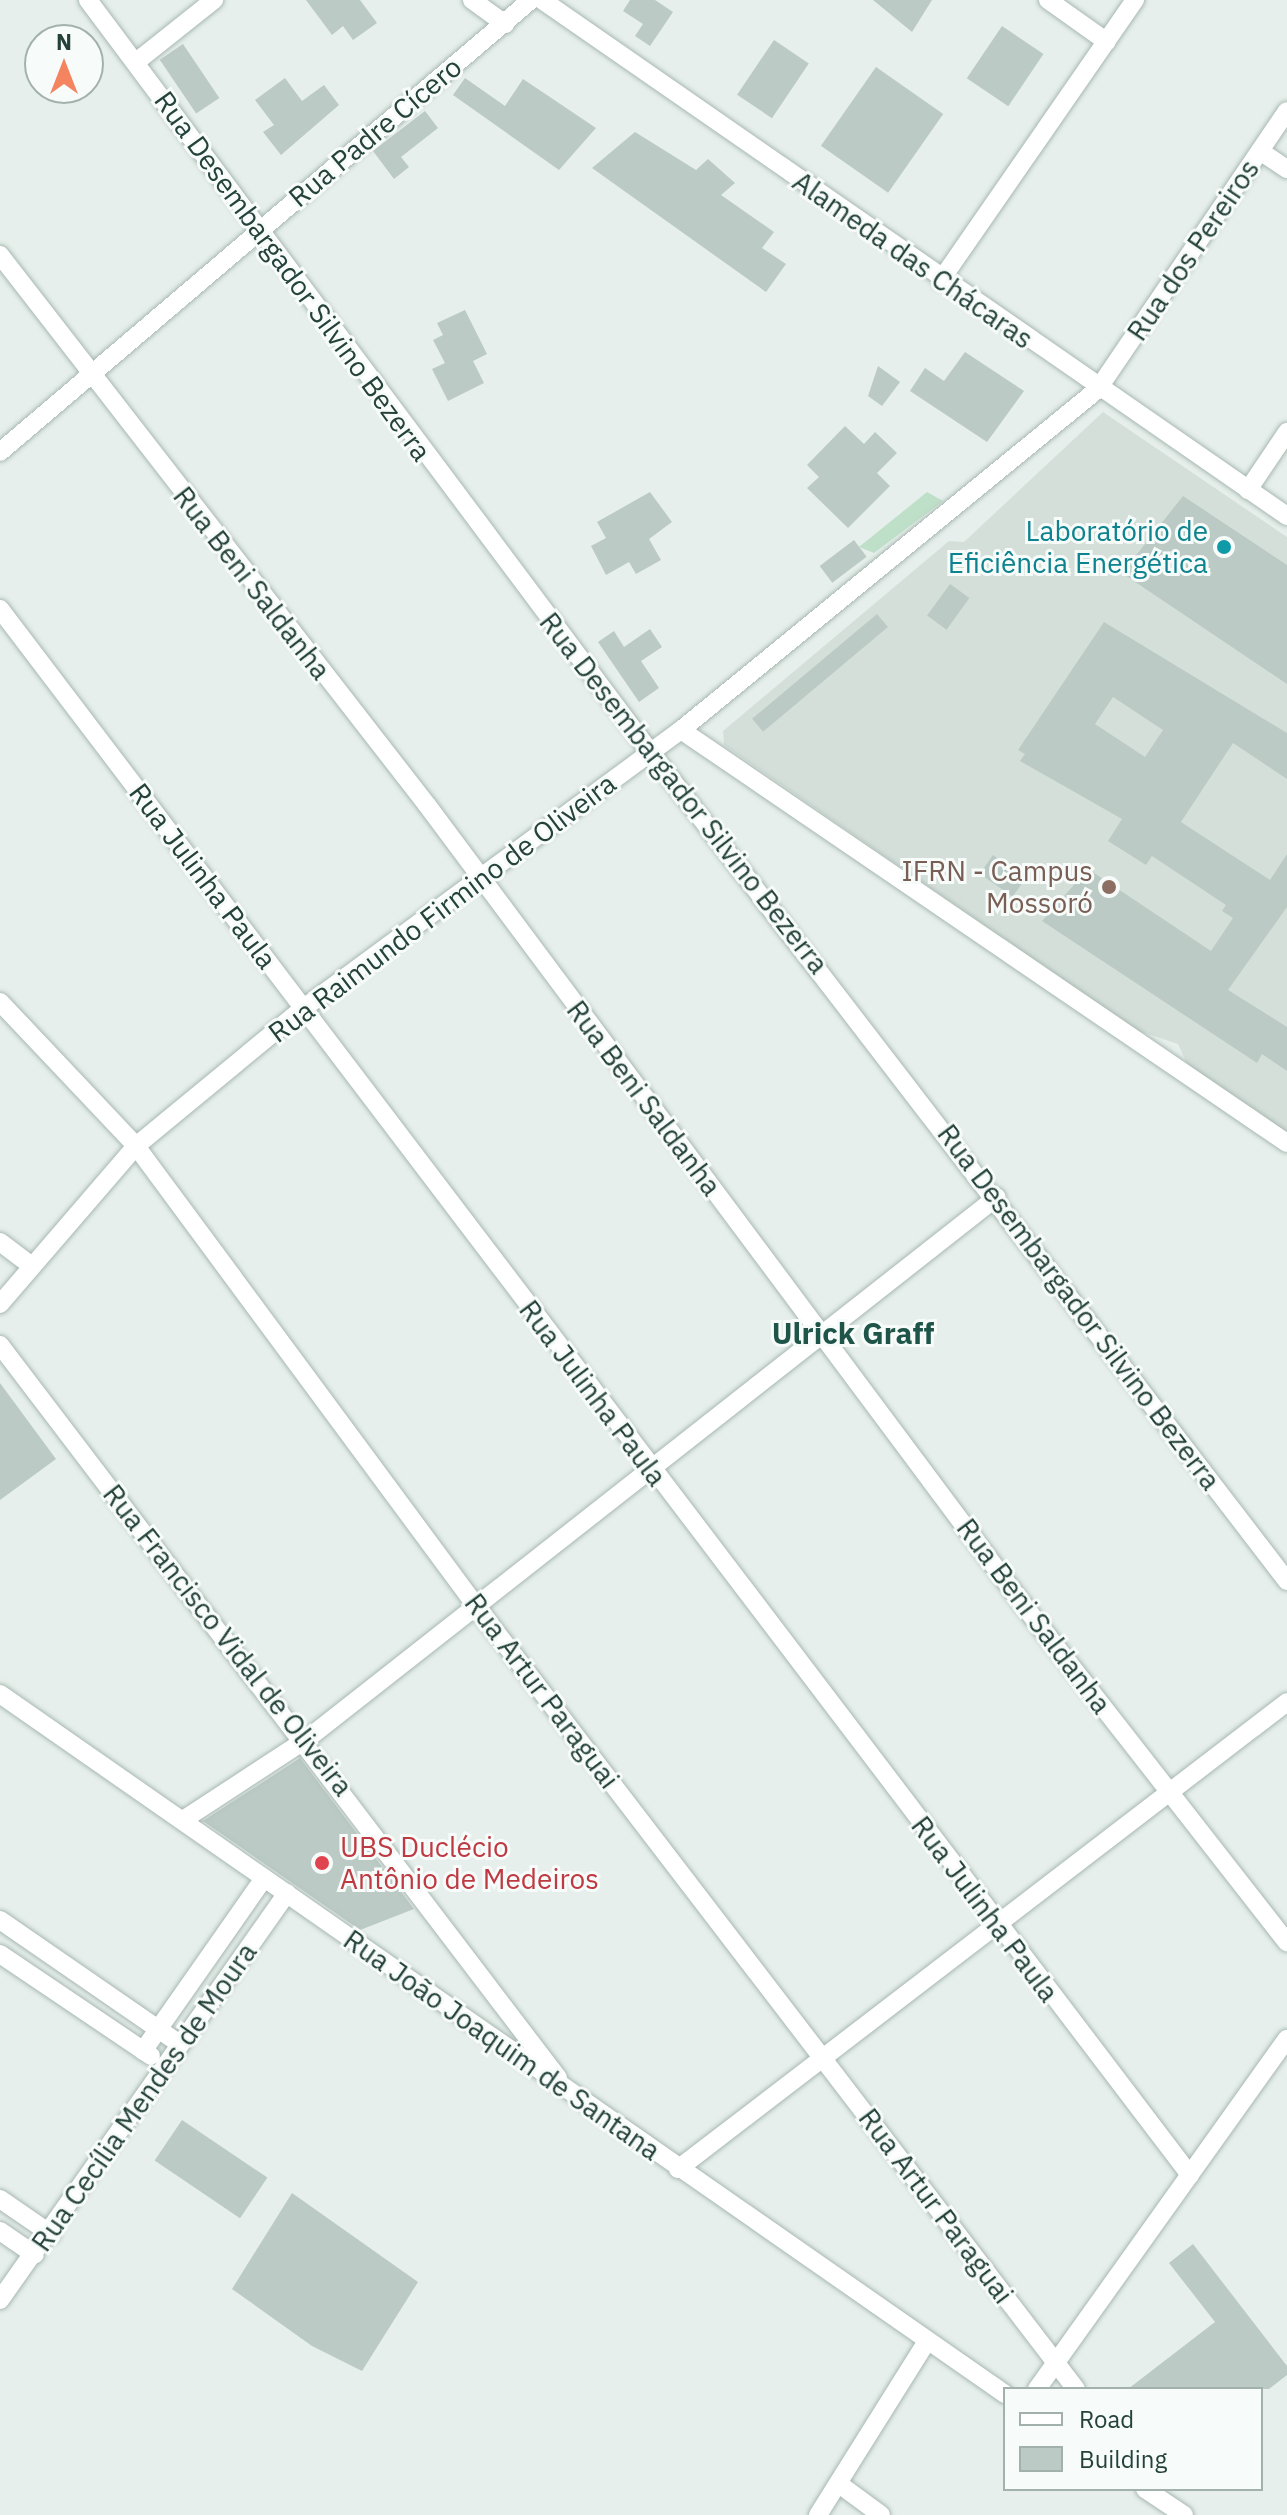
<!DOCTYPE html>
<html>
<head>
<meta charset="utf-8">
<style>
  body { margin:0 }
  #map { position:relative; width:1287px; height:2515px; overflow:hidden; background:#e6efeb; font-family:"IBM Plex Sans",sans-serif }
  div>[style] { position:absolute }
  .built>* { inset:0; background:#d4dfda }
  .green>* { inset:0; background:#bfe0c8 }
  .building>* { inset:0; background:#bbcac4; transform-origin:0 0 }
  .roads { filter:drop-shadow(0 0 2px #a8b8b2) drop-shadow(0 0 2px #a8b8b2) }
  .minor>* { height:18px; margin:-9px; padding:0 9px; transform-origin:9px; border-radius:9px; background:#fff }
  .dots>* { width:22px; height:22px; translate:-50% -50%; box-sizing:border-box; border:4px solid #f7fbf9; border-radius:50% }
  span { translate:-50% -50%; white-space:nowrap; text-align:center; line-height:1.15; -webkit-text-stroke:6px #f7fbf9; paint-order:stroke }
  .street-label { font-size:28px; color:#24423a }
  .culture-label { font-size:28px; color:#0d838f }
  .right { translate:-100% -50%; text-align:right }
  .education-label { font-size:28px; color:#785e54 }
  .health-label { font-size:28px; color:#be3a42 }
  .left { translate:0 -50%; text-align:left }
  .neighbourhood-label { font-size:30px; color:#1f5548; font-weight:700 }
  .legend { position:absolute; left:1003px; top:2387px; width:260px; height:104px; box-sizing:border-box; background:#f7fbf9; border:2px solid #a3b1ad; margin:0; padding:10px 14px; list-style:none; font-size:24px; color:#24423a }
  .legend li { display:flex; align-items:center; gap:16px; height:40px }
  .legend b { width:40px; border:2px solid #a3b1ad }
  .north { position:absolute; left:24px; top:24px; width:80px; height:80px; box-sizing:border-box; background:#f7fbf9; border:2px solid #a3b1ad; border-radius:50%; rotate:0deg; font-size:22px; font-weight:700; line-height:32px; text-align:center; color:#24423a }
  .north::after { content:''; display:block; margin:auto; width:28px; height:36px; background:#f4845f; clip-path:polygon(50% 0,100% 100%,50% 72%,0 100%) }
</style>
</head>
<body>
<div id="map">
  <div class="built">
    <i style="clip-path:polygon(1103px 412px,1287px 537px,1287px 1132px,1188px 1066px,1178px 1044px,1136px 1030px,724px 745px,723px 731px,949px 541px,964px 542px)"></i>
  </div>
  <div class="green">
    <i style="clip-path:polygon(927px 492px,943px 501px,874px 553px,859px 547px)"></i>
  </div>
  <div class="building">
    <i style="clip-path:polygon(306px 0,360px 0,377px 23px,353px 40px,343px 26px,332px 35px)"></i>
    <i style="clip-path:polygon(630px 0,655px 0,673px 12px,650px 46px,635px 36px,643px 24px,623px 11px)"></i>
    <i style="clip-path:polygon(873px 0,932px 0,912px 32px)"></i>
    <i style="left:1002px;top:26px;width:50px;height:63px;rotate:34deg"></i>
    <i style="left:774px;top:40px;width:42px;height:66px;rotate:34deg"></i>
    <i style="left:183px;top:44px;width:65px;height:28px;rotate:56deg"></i>
    <i style="left:876px;top:67px;width:82px;height:96px;rotate:35deg"></i>
    <i style="clip-path:polygon(285px 78px,302px 101px,324px 85px,339px 105px,281px 155px,263px 132px,274px 125px,255px 100px)"></i>
    <i style="clip-path:polygon(465px 78px,505px 106px,523px 79px,596px 128px,559px 170px,453px 95px)"></i>
    <i style="clip-path:polygon(425px 111px,438px 128px,401px 157px,409px 167px,394px 179px,373px 151px)"></i>
    <i style="clip-path:polygon(635px 132px,696px 170px,708px 159px,735px 183px,721px 195px,774px 232px,762px 248px,786px 264px,766px 292px,592px 168px)"></i>
    <i style="clip-path:polygon(465px 310px,487px 354px,473px 361px,484px 383px,448px 401px,432px 369px,445px 363px,433px 340px,443px 335px,437px 323px)"></i>
    <i style="clip-path:polygon(965px 352px,1024px 391px,987px 442px,910px 391px,925px 368px,944px 381px)"></i>
    <i style="clip-path:polygon(878px 366px,900px 382px,882px 406px,868px 396px)"></i>
    <i style="clip-path:polygon(845px 426px,864px 444px,875px 432px,897px 453px,877px 473px,890px 486px,848px 528px,807px 488px,819px 477px,807px 465px)"></i>
    <i style="clip-path:polygon(650px 492px,672px 522px,649px 539px,661px 560px,636px 574px,629px 562px,606px 575px,591px 546px,606px 538px,597px 522px)"></i>
    <i style="clip-path:polygon(1183px 496px,1287px 565px,1287px 684px,1122px 573px)"></i>
    <i style="left:854px;top:540px;width:21px;height:43px;rotate:53deg"></i>
    <i style="left:950px;top:584px;width:24px;height:39px;rotate:36deg"></i>
    <i style="left:877px;top:614px;width:17px;height:163px;rotate:50deg"></i>
    <i style="clip-path:polygon(evenodd,1104px 622px,1287px 733px,1287px 779px,1233px 743px,1181px 822px,1270px 880px,1287px 854px,1287px 907px,1228px 990px,1287px 1027px,1287px 1071px,1262px 1054px,1257px 1063px,1042px 921px,1088px 869px,1211px 951px,1233px 918px,1222px 911px,1226px 905px,1152px 856px,1146px 865px,1108px 841px,1122px 819px,1020px 761px,1025px 754px,1018px 750px,1104px 622px,1113px 697px,1163px 730px,1145px 757px,1095px 724px,1113px 697px)"></i>
    <i style="clip-path:polygon(650px 629px,662px 647px,641px 661px,659px 688px,639px 702px,598px 642px,614px 631px,624px 647px)"></i>
    <i style="left:993px;top:855px;width:40px;height:23px;rotate:35deg"></i>
    <i style="clip-path:polygon(0 1383px,56px 1459px,0 1500px)"></i>
    <i style="clip-path:polygon(300px 1758px,414px 1909px,360px 1930px,203px 1821px)"></i>
    <i style="left:182px;top:2120px;width:103px;height:49px;rotate:34deg"></i>
    <i style="clip-path:polygon(292px 2193px,418px 2282px,362px 2371px,312px 2346px,232px 2289px)"></i>
    <i style="clip-path:polygon(1193px 2244px,1287px 2366px,1287px 2375px,1269px 2389px,1128px 2389px,1215px 2322px,1169px 2263px)"></i>
  </div>
  <div class="roads">
    <div class="minor">
      <i style="left:88px;top:0;width:940px;rotate:53.22deg"></i>
      <i style="left:651px;top:753px;width:1044px;rotate:52.47deg"></i>
      <i style="left:472px;top:0;width:41px;rotate:36deg"></i>
      <i style="left:542px;top:0;width:906px;rotate:34.71deg"></i>
      <i style="left:1048px;top:0;width:72px;rotate:35.4deg"></i>
      <i style="left:136px;top:62px;width:100px;rotate:-38.5deg"></i>
      <i style="left:1260px;top:151px;width:32px;rotate:34deg"></i>
      <i style="left:0;top:255px;width:696px;rotate:52.18deg"></i>
      <i style="left:427px;top:805px;width:994px;rotate:53.3deg"></i>
      <i style="left:1021px;top:1602px;width:432px;rotate:52deg"></i>
      <i style="left:941px;top:280px;width:341px;rotate:-55.3deg"></i>
      <i style="left:0;top:452px;width:697px;rotate:-40.41deg"></i>
      <i style="left:1248px;top:490px;width:70px;rotate:-56.1deg"></i>
      <i style="left:0;top:609px;width:1967px;rotate:52.77deg"></i>
      <i style="left:681px;top:730px;width:733px;rotate:34.28deg"></i>
      <i style="left:0;top:1002px;width:198px;rotate:46.6deg"></i>
      <i style="left:136px;top:1146px;width:572px;rotate:53.53deg"></i>
      <i style="left:476px;top:1606px;width:986px;rotate:52.54deg"></i>
      <i style="left:0;top:1242px;width:39px;rotate:37deg"></i>
      <i style="left:0;top:1304px;width:208px;rotate:-49.3deg"></i>
      <i style="left:136px;top:1146px;width:214px;rotate:-39.5deg"></i>
      <i style="left:301px;top:1010px;width:472px;rotate:-36.4deg"></i>
      <i style="left:681px;top:730px;width:539px;rotate:-39.27deg"></i>
      <i style="left:1098px;top:389px;width:336px;rotate:-55.8deg"></i>
      <i style="left:0;top:1345px;width:921px;rotate:52.72deg"></i>
      <i style="left:0;top:1694px;width:1225px;rotate:34.86deg"></i>
      <i style="left:183px;top:1820px;width:148px;rotate:-33.2deg"></i>
      <i style="left:307px;top:1739px;width:877px;rotate:-38.15deg"></i>
      <i style="left:0;top:1920px;width:216px;rotate:34.6deg"></i>
      <i style="left:0;top:1954px;width:182px;rotate:34deg"></i>
      <i style="left:143px;top:2051px;width:211px;rotate:-55deg"></i>
      <i style="left:678px;top:2169px;width:767px;rotate:-37.48deg"></i>
      <i style="left:0;top:2199px;width:62px;rotate:34.5deg"></i>
      <i style="left:0;top:2231px;width:42px;rotate:34.4deg"></i>
      <i style="left:0;top:2300px;width:498px;rotate:-54.8deg"></i>
      <i style="left:1037px;top:2389px;width:430px;rotate:-54.5deg"></i>
      <i style="left:839px;top:2484px;width:52px;rotate:36.4deg"></i>
      <i style="left:1145px;top:2489px;width:47px;rotate:33.7deg"></i>
      <i style="left:818px;top:2515px;width:205px;rotate:-57.9deg"></i>
    </div>
  </div>
  <div class="dots">
    <i style="left:1224px;top:547px;background:#0f9aa8"></i>
    <i style="left:1109px;top:887px;background:#8d6e63"></i>
    <i style="left:322px;top:1863px;background:#e0444e"></i>
  </div>
  <div class="street-label">
    <span style="left:375px;top:132px;rotate:-40deg">Rua Padre Cícero</span>
    <span style="left:1193px;top:250px;rotate:-56deg">Rua dos Pereiros</span>
    <span style="left:913px;top:260px;rotate:35deg">Alameda das Chácaras</span>
    <span style="left:293px;top:276px;rotate:54deg">Rua Desembargador Silvino Bezerra</span>
    <span style="left:252px;top:583px;rotate:52deg">Rua Beni Saldanha</span>
    <span style="left:684px;top:793px;rotate:52deg">Rua Desembargador Silvino Bezerra</span>
    <span style="left:203px;top:876px;rotate:53deg">Rua Julinha Paula</span>
    <span style="left:442px;top:908px;rotate:-37deg">Rua Raimundo Firmino de Oliveira</span>
    <span style="left:644px;top:1098px;rotate:53deg">Rua Beni Saldanha</span>
    <span style="left:1079px;top:1307px;rotate:53deg">Rua Desembargador Silvino Bezerra</span>
    <span style="left:593px;top:1393px;rotate:53deg">Rua Julinha Paula</span>
    <span style="left:1034px;top:1616px;rotate:53deg">Rua Beni Saldanha</span>
    <span style="left:228px;top:1640px;rotate:52deg">Rua Francisco Vidal de Oliveira</span>
    <span style="left:542px;top:1691px;rotate:53deg">Rua Artur Paraguai</span>
    <span style="left:985px;top:1909px;rotate:53deg">Rua Julinha Paula</span>
    <span style="left:502px;top:2045px;rotate:35deg">Rua João Joaquim de Santana</span>
    <span style="left:144px;top:2097px;rotate:-55deg">Rua Cecília Mendes de Moura</span>
    <span style="left:936px;top:2206px;rotate:53deg">Rua Artur Paraguai</span>
  </div>
  <div class="culture-label">
    <span class="right" style="left:1208px;top:547px">Laboratório de<br>Eficiência Energética</span>
  </div>
  <div class="education-label">
    <span class="right" style="left:1093px;top:887px">IFRN - Campus<br>Mossoró</span>
  </div>
  <div class="health-label">
    <span class="left" style="left:340px;top:1863px">UBS Duclécio<br>Antônio de Medeiros</span>
  </div>
  <div class="neighbourhood-label">
    <span style="left:853px;top:1333px">Ulrick Graff</span>
  </div>
  <ul class="legend">
  <li><b style="height:10px;background:#fff"></b>Road</li>
  <li><b style="height:22px;background:#bbcac4"></b>Building</li>
  </ul>
  <div class="north">N</div>
</div>
</body>
</html>
